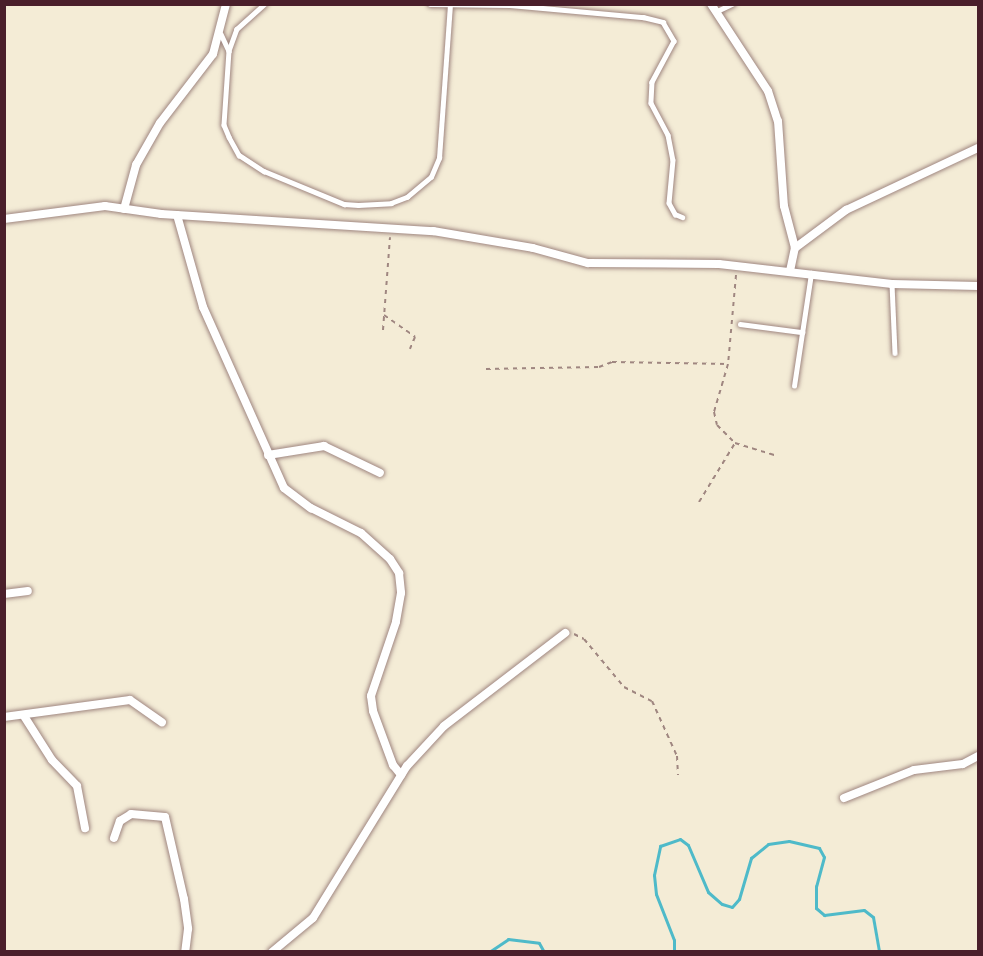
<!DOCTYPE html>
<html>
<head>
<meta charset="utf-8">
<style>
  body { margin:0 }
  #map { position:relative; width:983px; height:956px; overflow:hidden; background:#f4ecd6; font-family:Mali,sans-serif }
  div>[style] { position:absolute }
  .stream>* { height:3px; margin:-1.5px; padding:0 1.5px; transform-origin:1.5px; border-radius:1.5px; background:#4ebac9 }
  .path>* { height:2px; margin-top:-1px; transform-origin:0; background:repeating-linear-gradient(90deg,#9f8680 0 4.5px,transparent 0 9px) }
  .roads { filter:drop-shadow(0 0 2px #9f8680) drop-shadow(0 0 2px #9f8680) }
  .lane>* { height:4.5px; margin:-2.25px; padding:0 2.25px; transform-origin:2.25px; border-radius:2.25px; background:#fff }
  .street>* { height:8px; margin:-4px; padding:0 4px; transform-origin:4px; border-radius:4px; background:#fff }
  span { translate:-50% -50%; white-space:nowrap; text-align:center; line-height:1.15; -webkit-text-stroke:5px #fbf7ec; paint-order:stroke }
  .frame { position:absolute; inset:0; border:6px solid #4a1f2b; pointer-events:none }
</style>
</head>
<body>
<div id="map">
  <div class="stream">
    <i style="left:489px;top:952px;width:23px;rotate:-34deg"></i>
    <i style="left:508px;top:939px;width:31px;rotate:7deg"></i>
    <i style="left:539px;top:943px;width:10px;rotate:61deg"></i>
    <i style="left:674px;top:952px;width:12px;rotate:-90deg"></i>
    <i style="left:674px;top:940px;width:49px;rotate:-111.4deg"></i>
    <i style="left:656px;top:894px;width:19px;rotate:-96deg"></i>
    <i style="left:654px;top:875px;width:30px;rotate:-78deg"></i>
    <i style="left:660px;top:846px;width:21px;rotate:-19deg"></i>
    <i style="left:680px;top:839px;width:10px;rotate:37deg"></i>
    <i style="left:688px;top:845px;width:51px;rotate:66.9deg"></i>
    <i style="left:708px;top:892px;width:18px;rotate:41deg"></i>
    <i style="left:722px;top:904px;width:10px;rotate:17deg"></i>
    <i style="left:732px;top:907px;width:11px;rotate:-49deg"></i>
    <i style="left:739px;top:899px;width:43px;rotate:-73.7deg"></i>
    <i style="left:751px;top:858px;width:22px;rotate:-39deg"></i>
    <i style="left:768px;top:844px;width:21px;rotate:-8deg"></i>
    <i style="left:789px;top:841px;width:31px;rotate:13deg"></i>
    <i style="left:819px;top:848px;width:10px;rotate:61deg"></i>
    <i style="left:824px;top:857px;width:30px;rotate:105deg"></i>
    <i style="left:816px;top:886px;width:22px;rotate:90deg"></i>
    <i style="left:816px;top:908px;width:11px;rotate:41deg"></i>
    <i style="left:824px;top:915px;width:40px;rotate:-7.1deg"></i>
    <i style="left:864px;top:910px;width:11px;rotate:38deg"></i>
    <i style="left:873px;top:917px;width:36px;rotate:80deg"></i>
  </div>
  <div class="path">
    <i style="left:736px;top:275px;width:89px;rotate:95.1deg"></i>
    <i style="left:728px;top:364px;width:50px;rotate:106.3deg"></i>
    <i style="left:714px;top:412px;width:13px;rotate:77deg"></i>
    <i style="left:717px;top:425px;width:25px;rotate:45deg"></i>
    <i style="left:735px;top:443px;width:41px;rotate:17.1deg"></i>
    <i style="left:384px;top:315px;width:38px;rotate:35deg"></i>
    <i style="left:415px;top:337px;width:13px;rotate:113deg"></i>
    <i style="left:383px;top:330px;width:93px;rotate:-85.7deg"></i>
    <i style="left:486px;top:369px;width:113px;rotate:-1deg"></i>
    <i style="left:599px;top:367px;width:14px;rotate:-21deg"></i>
    <i style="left:612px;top:362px;width:116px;rotate:1deg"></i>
    <i style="left:699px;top:502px;width:69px;rotate:-58.6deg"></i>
    <i style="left:574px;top:634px;width:11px;rotate:27deg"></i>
    <i style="left:584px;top:639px;width:62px;rotate:50.2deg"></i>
    <i style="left:624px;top:687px;width:31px;rotate:27deg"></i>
    <i style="left:652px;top:701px;width:60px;rotate:65.6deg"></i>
    <i style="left:677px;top:756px;width:19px;rotate:87deg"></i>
  </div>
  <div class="roads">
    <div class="lane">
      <i style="left:265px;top:4px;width:38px;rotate:138deg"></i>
      <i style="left:237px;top:29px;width:23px;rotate:110deg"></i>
      <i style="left:229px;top:51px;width:74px;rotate:93.9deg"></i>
      <i style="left:224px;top:125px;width:13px;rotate:67deg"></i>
      <i style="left:229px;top:137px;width:21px;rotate:61deg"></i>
      <i style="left:239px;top:155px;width:30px;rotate:33deg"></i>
      <i style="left:264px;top:171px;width:87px;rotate:22.4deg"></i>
      <i style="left:344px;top:204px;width:14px;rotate:4deg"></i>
      <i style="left:358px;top:205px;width:33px;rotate:-3deg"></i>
      <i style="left:391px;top:203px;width:17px;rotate:-21deg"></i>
      <i style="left:407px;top:197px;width:31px;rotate:-40deg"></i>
      <i style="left:431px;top:177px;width:21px;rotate:-67deg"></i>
      <i style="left:439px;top:158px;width:152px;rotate:-85.9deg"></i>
      <i style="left:430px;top:4px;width:80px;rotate:0.7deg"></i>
      <i style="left:510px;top:5px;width:134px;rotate:5.2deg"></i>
      <i style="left:643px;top:17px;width:21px;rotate:14deg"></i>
      <i style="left:663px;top:22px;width:22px;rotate:60deg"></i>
      <i style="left:674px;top:41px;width:47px;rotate:118.2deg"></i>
      <i style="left:652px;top:82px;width:21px;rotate:93deg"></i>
      <i style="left:651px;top:103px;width:36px;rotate:62deg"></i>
      <i style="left:668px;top:135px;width:25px;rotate:79deg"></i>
      <i style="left:673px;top:160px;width:43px;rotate:95.3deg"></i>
      <i style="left:669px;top:203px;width:13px;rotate:61deg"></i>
      <i style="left:675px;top:214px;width:8px;rotate:23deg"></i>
      <i style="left:717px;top:11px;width:17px;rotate:-25deg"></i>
      <i style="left:221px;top:34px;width:19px;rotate:65deg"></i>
      <i style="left:892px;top:284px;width:69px;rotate:87.5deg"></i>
      <i style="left:740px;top:324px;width:63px;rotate:7.4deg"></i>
      <i style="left:794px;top:386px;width:114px;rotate:-81.4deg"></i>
    </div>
    <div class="street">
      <i style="left:711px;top:4px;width:104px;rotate:56.8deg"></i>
      <i style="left:768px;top:91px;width:32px;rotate:72deg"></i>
      <i style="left:778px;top:121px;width:85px;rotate:86deg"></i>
      <i style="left:784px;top:206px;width:43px;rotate:75.3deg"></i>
      <i style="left:124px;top:209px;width:46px;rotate:-74.7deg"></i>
      <i style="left:136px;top:165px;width:48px;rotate:-60.3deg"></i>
      <i style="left:160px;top:123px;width:87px;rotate:-52.5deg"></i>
      <i style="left:213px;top:54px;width:52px;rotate:-75.4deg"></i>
      <i style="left:177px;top:215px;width:96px;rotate:74.2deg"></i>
      <i style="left:203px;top:307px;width:198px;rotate:65.9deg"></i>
      <i style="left:284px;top:488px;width:34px;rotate:37deg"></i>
      <i style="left:311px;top:508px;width:56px;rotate:26.6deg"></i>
      <i style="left:361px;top:533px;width:39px;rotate:42deg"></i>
      <i style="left:390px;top:559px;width:17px;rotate:57deg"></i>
      <i style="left:399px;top:573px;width:20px;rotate:84deg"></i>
      <i style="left:401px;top:593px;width:29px;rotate:100deg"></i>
      <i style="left:396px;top:622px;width:78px;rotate:108.7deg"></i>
      <i style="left:371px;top:696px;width:15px;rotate:82deg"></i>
      <i style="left:373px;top:711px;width:58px;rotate:69.7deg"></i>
      <i style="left:393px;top:765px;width:13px;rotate:51deg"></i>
      <i style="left:4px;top:219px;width:102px;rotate:-7.3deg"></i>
      <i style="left:105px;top:206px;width:57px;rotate:8.1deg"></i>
      <i style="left:161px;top:214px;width:273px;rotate:3.6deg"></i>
      <i style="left:433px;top:231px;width:101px;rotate:9.6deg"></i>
      <i style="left:533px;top:248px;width:57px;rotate:15.3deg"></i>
      <i style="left:588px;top:263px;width:131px;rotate:0.4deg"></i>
      <i style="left:719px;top:264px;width:174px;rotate:6.6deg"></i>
      <i style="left:892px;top:284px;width:86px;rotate:1.3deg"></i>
      <i style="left:790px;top:271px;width:24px;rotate:-78deg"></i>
      <i style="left:795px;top:248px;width:64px;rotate:-36.7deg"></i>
      <i style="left:846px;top:210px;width:146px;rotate:-25.2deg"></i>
      <i style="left:268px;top:455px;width:57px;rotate:-9.1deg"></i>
      <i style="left:324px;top:446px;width:62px;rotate:25.7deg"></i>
      <i style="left:4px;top:594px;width:24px;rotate:-7deg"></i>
      <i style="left:24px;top:716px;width:52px;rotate:57.5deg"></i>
      <i style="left:52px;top:760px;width:36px;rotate:46deg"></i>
      <i style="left:77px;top:786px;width:43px;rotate:79.2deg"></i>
      <i style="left:4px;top:717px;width:127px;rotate:-7.7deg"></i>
      <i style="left:130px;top:700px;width:39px;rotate:35deg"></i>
      <i style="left:844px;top:798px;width:75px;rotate:-21.8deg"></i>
      <i style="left:914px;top:770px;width:49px;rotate:-7deg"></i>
      <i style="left:963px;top:764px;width:17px;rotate:-28deg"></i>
      <i style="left:114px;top:838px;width:18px;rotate:-71deg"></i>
      <i style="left:120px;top:821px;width:13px;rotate:-32deg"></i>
      <i style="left:131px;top:814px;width:34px;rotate:5deg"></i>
      <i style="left:165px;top:817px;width:84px;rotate:77deg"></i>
      <i style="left:184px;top:899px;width:30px;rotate:82deg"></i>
      <i style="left:188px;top:929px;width:23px;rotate:97deg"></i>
      <i style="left:272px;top:952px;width:53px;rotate:-39.7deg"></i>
      <i style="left:313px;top:918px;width:179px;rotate:-58.3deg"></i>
      <i style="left:407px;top:766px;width:54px;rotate:-47.2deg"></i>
      <i style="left:444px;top:726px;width:153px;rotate:-37.5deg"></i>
    </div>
  </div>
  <div class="frame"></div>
</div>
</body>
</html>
